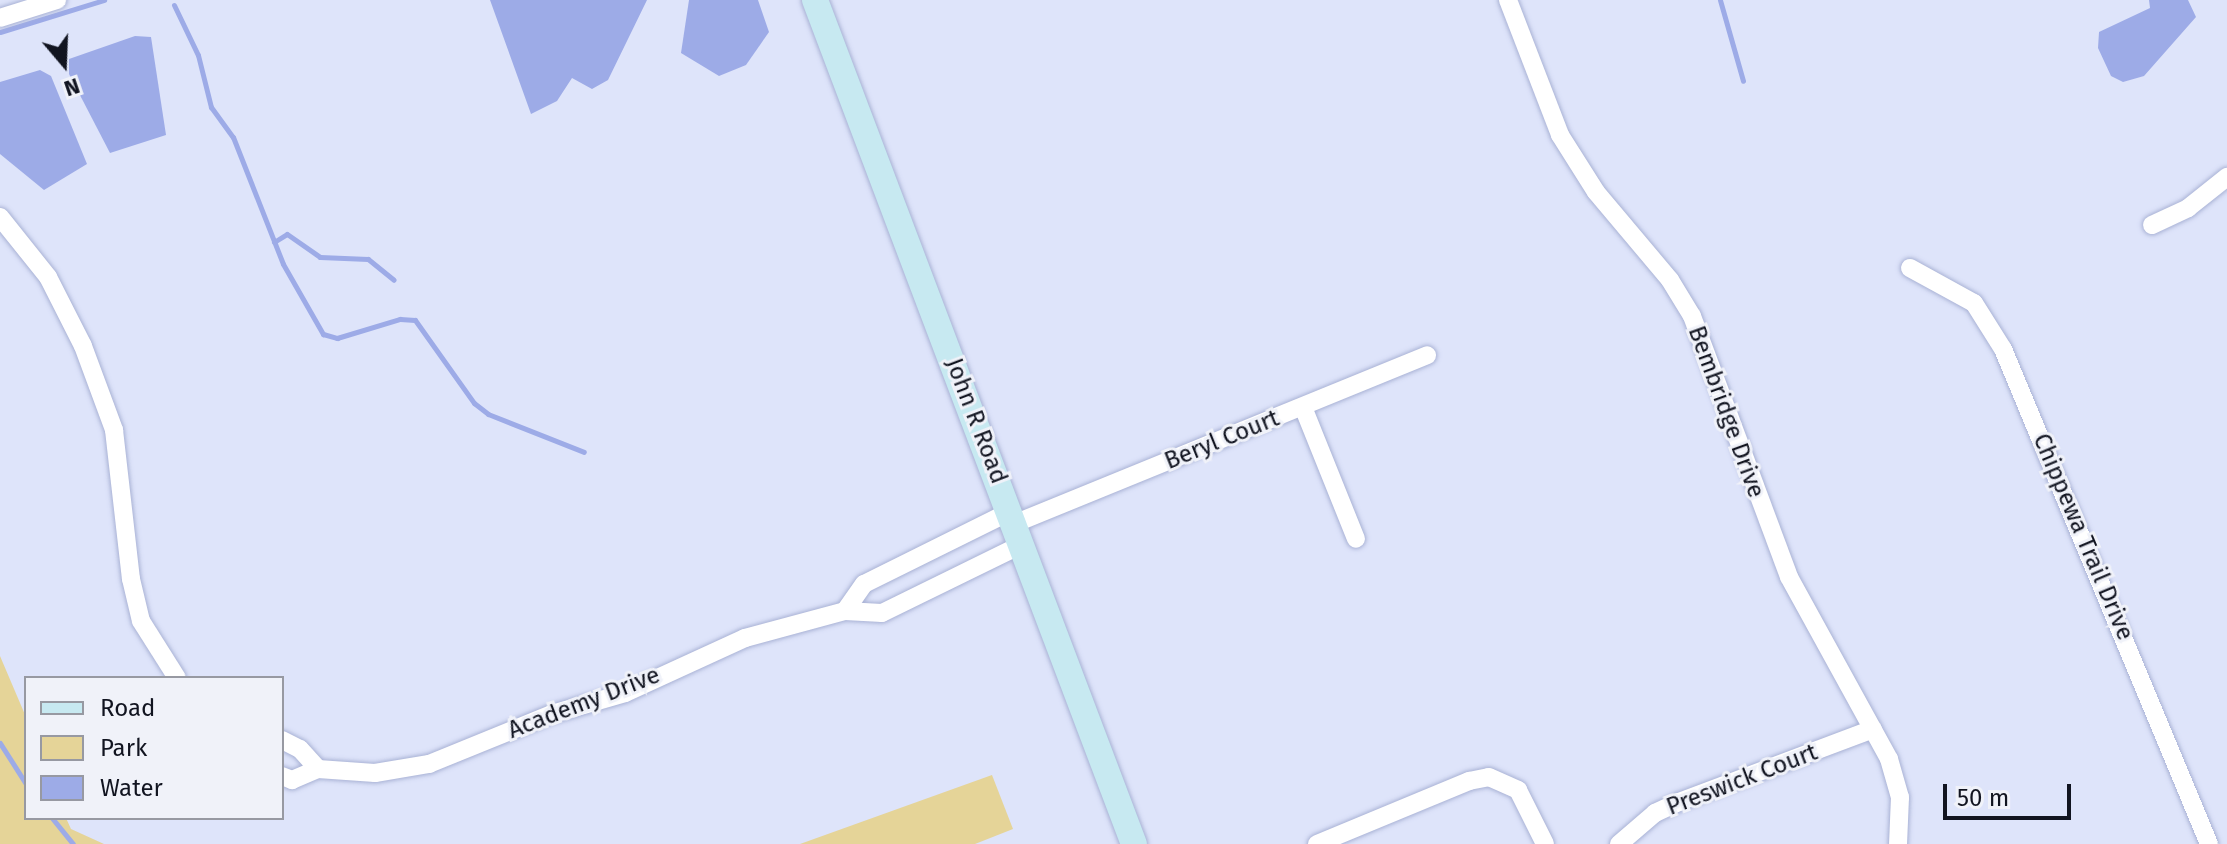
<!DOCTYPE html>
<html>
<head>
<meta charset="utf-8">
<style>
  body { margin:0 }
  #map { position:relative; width:2227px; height:844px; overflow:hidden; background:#dee4fa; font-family:"Fira Sans",sans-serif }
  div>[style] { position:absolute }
  .green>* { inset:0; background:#e5d498 }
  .water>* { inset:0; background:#9dabe7 }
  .stream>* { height:5px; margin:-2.5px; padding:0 2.5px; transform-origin:2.5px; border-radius:2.5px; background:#9dabe7 }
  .roads { filter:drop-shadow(0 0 2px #a9b2d5) drop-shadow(0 0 2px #a9b2d5) }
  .minor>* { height:18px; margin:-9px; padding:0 9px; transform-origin:9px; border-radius:9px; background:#fff }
  .secondary>* { height:26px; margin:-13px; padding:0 13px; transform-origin:13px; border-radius:13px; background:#c7e9f1 }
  span { translate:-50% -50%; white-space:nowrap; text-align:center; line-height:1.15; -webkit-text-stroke:6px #f0f2f9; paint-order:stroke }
  .street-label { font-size:24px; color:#111420 }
  .legend { position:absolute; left:24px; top:676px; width:260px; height:144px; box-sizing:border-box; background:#f0f2f9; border:2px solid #9799a2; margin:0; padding:10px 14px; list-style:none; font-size:24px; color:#111420 }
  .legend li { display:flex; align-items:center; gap:16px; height:40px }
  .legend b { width:40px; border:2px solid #9799a2 }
  .north { position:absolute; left:24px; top:24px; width:80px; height:80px; -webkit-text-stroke:6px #f0f2f9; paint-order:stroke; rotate:161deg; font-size:22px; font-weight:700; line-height:32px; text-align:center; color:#111420 }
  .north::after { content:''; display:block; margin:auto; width:28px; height:36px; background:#111420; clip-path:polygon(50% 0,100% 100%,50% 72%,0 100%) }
  .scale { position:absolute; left:1943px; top:784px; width:128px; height:36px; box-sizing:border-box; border:4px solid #111420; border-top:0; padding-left:10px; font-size:24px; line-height:28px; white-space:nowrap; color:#111420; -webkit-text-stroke:6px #f0f2f9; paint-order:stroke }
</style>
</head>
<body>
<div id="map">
  <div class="green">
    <i style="clip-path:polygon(0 656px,26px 717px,26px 818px,66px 818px,71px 829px,104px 844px,0 844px)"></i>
    <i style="clip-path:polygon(992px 775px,1013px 829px,975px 844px,800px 844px)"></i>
  </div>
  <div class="water">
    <i style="clip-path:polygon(490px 0,647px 0,608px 80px,592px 89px,572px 78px,557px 101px,531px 114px)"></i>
    <i style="clip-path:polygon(689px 0,758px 0,769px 32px,746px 65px,719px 76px,681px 53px)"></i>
    <i style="clip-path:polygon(2149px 0,2188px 0,2196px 17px,2144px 76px,2123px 82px,2111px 76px,2098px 48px,2099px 32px,2150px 8px)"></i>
    <i style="clip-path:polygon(135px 36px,151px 37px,166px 135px,110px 153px,69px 74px,69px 59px)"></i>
    <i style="clip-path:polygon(40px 70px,51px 76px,87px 164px,44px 190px,0 154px,0 82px)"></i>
  </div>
  <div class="stream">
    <i style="left:1720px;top:0;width:84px;rotate:74.1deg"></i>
    <i style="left:174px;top:5px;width:55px;rotate:64.4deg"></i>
    <i style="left:198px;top:55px;width:54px;rotate:76deg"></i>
    <i style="left:211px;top:107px;width:37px;rotate:54deg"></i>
    <i style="left:233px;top:137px;width:136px;rotate:68.5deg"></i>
    <i style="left:283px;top:264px;width:81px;rotate:60.3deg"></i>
    <i style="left:323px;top:334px;width:15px;rotate:16deg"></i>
    <i style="left:337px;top:338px;width:66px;rotate:-16.8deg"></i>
    <i style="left:400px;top:319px;width:15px;rotate:4deg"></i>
    <i style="left:415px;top:320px;width:102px;rotate:54.6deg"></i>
    <i style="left:474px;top:403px;width:18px;rotate:38deg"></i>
    <i style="left:488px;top:414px;width:103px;rotate:21.6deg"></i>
    <i style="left:0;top:32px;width:109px;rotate:-17.1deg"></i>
    <i style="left:274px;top:242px;width:15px;rotate:-32deg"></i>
    <i style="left:287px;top:234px;width:40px;rotate:34.9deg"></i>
    <i style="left:320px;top:257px;width:48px;rotate:2.4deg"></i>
    <i style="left:368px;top:259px;width:33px;rotate:39deg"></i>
    <i style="left:0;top:743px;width:49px;rotate:57.6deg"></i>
    <i style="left:52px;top:818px;width:33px;rotate:51deg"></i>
  </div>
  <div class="roads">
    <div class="minor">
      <i style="left:1508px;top:0;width:145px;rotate:68.9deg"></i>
      <i style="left:1560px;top:135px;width:67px;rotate:57.7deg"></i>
      <i style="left:1596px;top:192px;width:115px;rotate:49.9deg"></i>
      <i style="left:1670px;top:280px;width:42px;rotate:58.6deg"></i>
      <i style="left:1692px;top:316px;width:278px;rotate:69.6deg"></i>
      <i style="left:1789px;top:577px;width:208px;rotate:61.2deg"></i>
      <i style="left:1889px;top:759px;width:40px;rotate:74deg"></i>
      <i style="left:1900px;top:797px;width:47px;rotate:92.4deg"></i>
      <i style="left:0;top:18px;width:60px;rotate:-17.5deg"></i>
      <i style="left:0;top:217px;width:77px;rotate:51.3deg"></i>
      <i style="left:48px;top:277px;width:77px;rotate:63.1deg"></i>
      <i style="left:83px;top:346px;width:90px;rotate:69.7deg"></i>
      <i style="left:114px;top:430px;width:150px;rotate:83.5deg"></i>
      <i style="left:131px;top:579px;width:43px;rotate:76.6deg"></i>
      <i style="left:141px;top:621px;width:67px;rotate:57.7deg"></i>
      <i style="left:2152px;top:225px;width:40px;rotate:-25deg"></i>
      <i style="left:2188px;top:208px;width:50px;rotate:-38.5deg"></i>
      <i style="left:1910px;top:268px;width:73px;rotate:28.7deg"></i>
      <i style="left:1974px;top:303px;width:54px;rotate:57.8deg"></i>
      <i style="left:2003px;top:349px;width:536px;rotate:67.4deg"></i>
      <i style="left:1303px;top:407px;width:142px;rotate:68.1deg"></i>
      <i style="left:1016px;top:523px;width:444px;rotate:-22.2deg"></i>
      <i style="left:845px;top:611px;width:33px;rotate:-55deg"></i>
      <i style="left:864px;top:584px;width:164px;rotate:-26.4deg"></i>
      <i style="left:282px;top:740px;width:20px;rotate:27deg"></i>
      <i style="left:300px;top:749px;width:27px;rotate:48deg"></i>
      <i style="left:282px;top:776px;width:11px;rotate:22deg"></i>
      <i style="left:292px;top:780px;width:28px;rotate:-23deg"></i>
      <i style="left:318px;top:769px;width:57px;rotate:4deg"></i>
      <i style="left:375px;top:773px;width:55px;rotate:-9.5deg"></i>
      <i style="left:429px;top:764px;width:133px;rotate:-22.1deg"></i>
      <i style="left:552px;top:714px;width:76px;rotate:-16deg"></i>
      <i style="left:625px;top:693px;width:132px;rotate:-24.6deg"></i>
      <i style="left:745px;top:638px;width:104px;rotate:-15.1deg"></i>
      <i style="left:845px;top:611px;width:37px;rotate:3deg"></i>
      <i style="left:882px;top:613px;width:157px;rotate:-26.1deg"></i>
      <i style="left:1317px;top:844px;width:165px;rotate:-22.5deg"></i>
      <i style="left:1469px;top:781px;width:20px;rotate:-11deg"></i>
      <i style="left:1489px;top:777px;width:32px;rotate:24deg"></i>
      <i style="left:1518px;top:790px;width:60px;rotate:63.4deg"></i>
      <i style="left:1619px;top:844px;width:48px;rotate:-40.7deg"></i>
      <i style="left:1655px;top:813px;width:26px;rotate:-25deg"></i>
      <i style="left:1679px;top:802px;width:207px;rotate:-20.6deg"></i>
    </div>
    <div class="secondary">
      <i style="left:815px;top:0;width:902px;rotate:69.3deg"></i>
    </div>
  </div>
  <div class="street-label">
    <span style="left:1726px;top:412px;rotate:70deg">Bembridge Drive</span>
    <span style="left:976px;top:421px;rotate:69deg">John R Road</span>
    <span style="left:1222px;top:440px;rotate:-22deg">Beryl Court</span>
    <span style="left:2083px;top:537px;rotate:67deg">Chippewa Trail Drive</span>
    <span style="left:584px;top:703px;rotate:-21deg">Academy Drive</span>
    <span style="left:1742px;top:780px;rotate:-21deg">Preswick Court</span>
  </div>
  <ul class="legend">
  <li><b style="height:10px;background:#c7e9f1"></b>Road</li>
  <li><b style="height:22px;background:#e5d498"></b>Park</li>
  <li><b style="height:22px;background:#9dabe7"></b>Water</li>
  </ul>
  <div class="north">N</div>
  <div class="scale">50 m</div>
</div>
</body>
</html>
